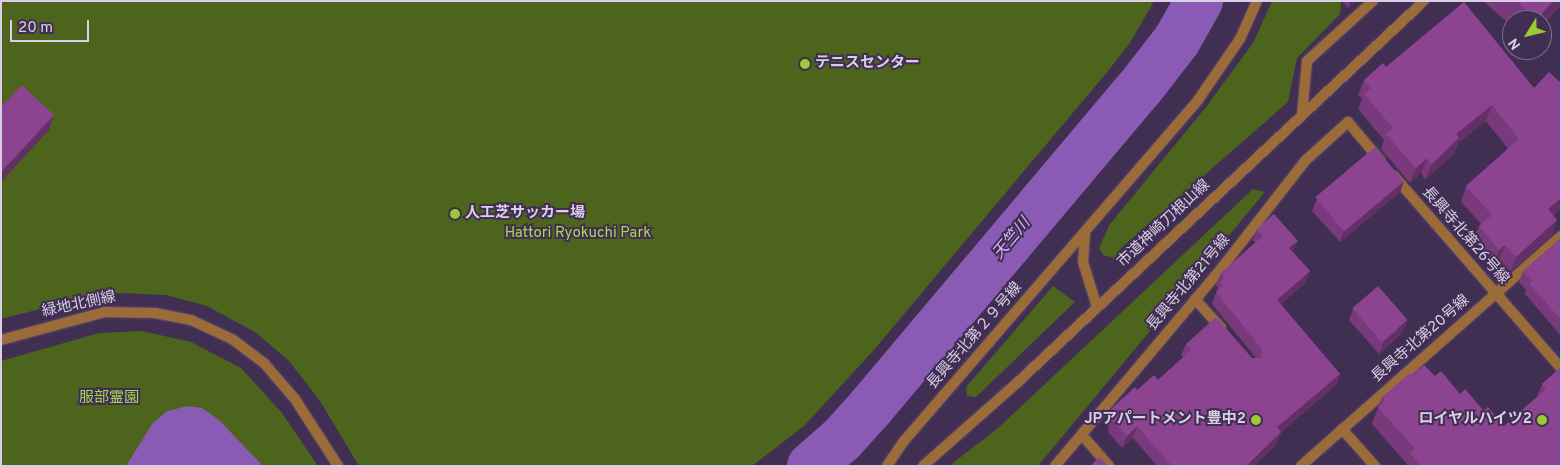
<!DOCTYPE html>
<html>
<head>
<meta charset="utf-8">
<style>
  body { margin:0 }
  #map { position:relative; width:1562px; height:467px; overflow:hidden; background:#412e53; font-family:Overpass,"Noto Sans JP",sans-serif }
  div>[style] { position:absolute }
  .green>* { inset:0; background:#4c641c }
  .water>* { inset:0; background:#895bb4 }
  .river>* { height:48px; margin:-24px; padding:0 24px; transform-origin:24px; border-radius:24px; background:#895bb4 }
  .roads { filter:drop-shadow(0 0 1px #5d4b6d) drop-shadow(0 0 1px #5d4b6d) }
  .service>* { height:10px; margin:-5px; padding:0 5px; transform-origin:5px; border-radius:5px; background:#9b6c39 }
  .minor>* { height:10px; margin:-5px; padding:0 5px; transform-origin:5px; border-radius:5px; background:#9b6c39 }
  .tertiary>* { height:10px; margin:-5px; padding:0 5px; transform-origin:5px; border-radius:5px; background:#9b6c39 }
  .wall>* { inset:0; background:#793a7c }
  .shaded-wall>* { inset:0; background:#633065 }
  .building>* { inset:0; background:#8d4490; transform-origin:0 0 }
  .dots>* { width:14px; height:14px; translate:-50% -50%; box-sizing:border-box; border:2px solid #412e53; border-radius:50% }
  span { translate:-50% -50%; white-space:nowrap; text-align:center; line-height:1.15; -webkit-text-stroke:4px #412e53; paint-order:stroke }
  .poi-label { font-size:15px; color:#dacfe6; font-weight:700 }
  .left { translate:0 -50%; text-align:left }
  .right { translate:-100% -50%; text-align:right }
  .street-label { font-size:15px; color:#dacfe6 }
  .park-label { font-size:15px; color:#a9d851 }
  .water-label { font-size:16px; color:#d8b6fc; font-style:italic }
  .frame { position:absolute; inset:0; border:2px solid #dacfe6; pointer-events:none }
  .north { position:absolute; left:1502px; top:10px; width:50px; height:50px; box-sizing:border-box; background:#412e53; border:1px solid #7e6e8e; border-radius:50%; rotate:234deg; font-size:14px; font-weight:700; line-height:20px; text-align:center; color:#dacfe6 }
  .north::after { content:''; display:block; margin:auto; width:18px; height:22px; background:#9acb34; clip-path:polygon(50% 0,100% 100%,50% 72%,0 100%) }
  .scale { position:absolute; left:10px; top:20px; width:79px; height:22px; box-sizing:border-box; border:2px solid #dacfe6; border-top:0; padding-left:6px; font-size:15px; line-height:18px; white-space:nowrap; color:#dacfe6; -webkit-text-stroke:4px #412e53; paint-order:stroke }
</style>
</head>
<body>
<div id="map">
  <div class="green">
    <i style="clip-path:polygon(1px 1px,1154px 1px,1130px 43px,1108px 71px,873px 351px,804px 426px,752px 466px,359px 466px,320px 401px,289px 361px,255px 332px,207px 306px,166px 295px,118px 293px,83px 298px,1px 319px)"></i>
    <i style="clip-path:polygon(1272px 1px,1341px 1px,1340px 14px,1297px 58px,1288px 102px,1120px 249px,1114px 258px,1103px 255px,1099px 248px,1110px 224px,1206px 107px,1253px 43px)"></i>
    <i style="clip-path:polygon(1253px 189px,1265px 192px,1038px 466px,949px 466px,997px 429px)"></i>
    <i style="clip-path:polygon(1053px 286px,1075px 302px,976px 397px,967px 396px,966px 387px)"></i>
    <i style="clip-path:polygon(142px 331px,191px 342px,241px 368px,282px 413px,318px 466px,1px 466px,1px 361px,99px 333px)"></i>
  </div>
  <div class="water">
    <i style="clip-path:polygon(188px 406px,202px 408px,219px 420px,263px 466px,126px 466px,152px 424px,167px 411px)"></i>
  </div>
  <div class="river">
    <i style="left:811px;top:466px;width:41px;rotate:-41.1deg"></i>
    <i style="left:842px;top:439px;width:42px;rotate:-47.9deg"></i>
    <i style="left:870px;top:408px;width:417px;rotate:-49.9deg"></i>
    <i style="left:1139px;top:89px;width:62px;rotate:-52.2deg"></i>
    <i style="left:1177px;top:40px;width:45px;rotate:-60.6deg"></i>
  </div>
  <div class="roads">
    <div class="service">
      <i style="left:1195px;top:299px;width:39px;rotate:48deg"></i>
    </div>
    <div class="minor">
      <i style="left:1302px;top:115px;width:54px;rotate:-84.7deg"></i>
      <i style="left:1307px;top:61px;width:89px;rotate:-42.3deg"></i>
      <i style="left:1394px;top:176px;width:254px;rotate:49deg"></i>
      <i style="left:1085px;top:234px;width:28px;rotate:94deg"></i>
      <i style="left:1083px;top:262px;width:47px;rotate:72.7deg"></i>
      <i style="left:1342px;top:429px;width:50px;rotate:48.3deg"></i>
      <i style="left:1082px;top:435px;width:41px;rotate:48.9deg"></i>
      <i style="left:887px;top:466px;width:30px;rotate:-56deg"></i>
      <i style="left:904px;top:441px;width:450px;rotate:-49.2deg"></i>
      <i style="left:1198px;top:100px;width:74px;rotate:-55.5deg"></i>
      <i style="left:1240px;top:39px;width:42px;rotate:-65.9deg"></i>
      <i style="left:1055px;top:466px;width:256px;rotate:-49.9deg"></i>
      <i style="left:1220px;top:270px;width:140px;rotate:-52deg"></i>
      <i style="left:1306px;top:160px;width:57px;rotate:-42.1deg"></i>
      <i style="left:1348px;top:122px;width:50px;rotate:49.9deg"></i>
      <i style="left:1301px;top:466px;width:347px;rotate:-41.5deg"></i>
    </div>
    <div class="tertiary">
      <i style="left:1px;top:340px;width:108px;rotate:-15.1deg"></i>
      <i style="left:105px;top:312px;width:50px;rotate:1.1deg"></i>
      <i style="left:155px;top:313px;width:37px;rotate:11deg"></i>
      <i style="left:191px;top:320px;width:45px;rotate:24.9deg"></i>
      <i style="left:232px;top:339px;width:40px;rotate:37deg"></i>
      <i style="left:264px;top:363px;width:48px;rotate:49.3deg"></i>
      <i style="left:295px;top:399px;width:80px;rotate:57.3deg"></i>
      <i style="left:923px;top:466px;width:128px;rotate:-41.5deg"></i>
      <i style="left:1019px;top:381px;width:555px;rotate:-43.18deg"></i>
    </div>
  </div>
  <div class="wall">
    <i style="clip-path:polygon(1342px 1px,1356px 1px,1348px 8px)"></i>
    <i style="clip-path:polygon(1483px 1px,1561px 1px,1561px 5px,1542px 26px,1542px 20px,1512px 20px,1512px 26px)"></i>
    <i style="clip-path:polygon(1464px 2px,1553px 215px,1557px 220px,1552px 235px,1510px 272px,1499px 260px,1493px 265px,1473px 241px,1479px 226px,1481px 224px,1461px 202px,1466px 186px,1508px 149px,1486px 121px,1458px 143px,1454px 154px,1425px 180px,1421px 173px,1410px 183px,1381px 149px,1384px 140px,1358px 109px,1362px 99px,1358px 95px,1364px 80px,1386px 67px)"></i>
    <i style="clip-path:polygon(1404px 181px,1400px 192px,1340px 242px,1312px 211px,1317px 199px)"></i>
    <i style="clip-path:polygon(1257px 229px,1293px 252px,1310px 271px,1305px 283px,1281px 304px,1340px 374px,1336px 385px,1281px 432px,1277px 444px,1254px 466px,1157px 466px,1133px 438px,1122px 448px,1108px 432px,1109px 427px,1105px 423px,1109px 411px,1137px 390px,1158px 380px,1183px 358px,1181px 355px,1186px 344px,1252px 358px,1256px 358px,1212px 304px,1218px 287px,1216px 285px,1221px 273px,1255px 243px,1253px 240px)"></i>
    <i style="clip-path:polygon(1561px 238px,1561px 336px,1525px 294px,1526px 290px,1519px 282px,1523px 271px)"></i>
    <i style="clip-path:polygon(1353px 309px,1403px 332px,1379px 354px,1349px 320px)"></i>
    <i style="clip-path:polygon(1561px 367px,1561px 466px,1406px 466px,1407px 464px,1372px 424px,1382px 397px,1412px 375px,1435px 376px,1504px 426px,1537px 397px,1542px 384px)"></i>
  </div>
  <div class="shaded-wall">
    <i style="clip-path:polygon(1350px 1px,1356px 1px,1348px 8px)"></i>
    <i style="clip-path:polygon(1553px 1px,1561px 1px,1561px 5px,1542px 26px,1542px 20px,1537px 20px,1537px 19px)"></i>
    <i style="clip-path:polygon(1492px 105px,1486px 121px,1458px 143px,1454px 154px,1425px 180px,1431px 165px,1456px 134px)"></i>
    <i style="clip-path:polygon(54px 115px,49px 130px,1px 182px,1px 172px)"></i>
    <i style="clip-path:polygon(1427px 158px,1421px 173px,1410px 183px,1416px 168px)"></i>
    <i style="clip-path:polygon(1404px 181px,1400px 192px,1340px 242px,1344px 231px)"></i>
    <i style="clip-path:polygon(1561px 198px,1561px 209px,1542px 225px,1548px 209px)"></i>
    <i style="clip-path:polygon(1557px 220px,1552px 235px,1510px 272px,1516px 257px)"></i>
    <i style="clip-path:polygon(1298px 241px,1293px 252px,1289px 248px)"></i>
    <i style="clip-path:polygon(1505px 245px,1499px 260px,1493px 265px,1499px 250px)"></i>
    <i style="clip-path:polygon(1310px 271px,1305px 283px,1273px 311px,1277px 300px)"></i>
    <i style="clip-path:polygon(1408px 320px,1403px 332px,1379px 354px,1383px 342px)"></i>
    <i style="clip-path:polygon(1340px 374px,1336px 385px,1272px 439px,1277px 427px)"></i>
    <i style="clip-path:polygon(1137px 426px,1133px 438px,1122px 448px,1127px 436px)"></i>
    <i style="clip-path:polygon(1281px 432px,1277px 444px,1254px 466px,1246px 466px)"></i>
  </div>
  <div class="building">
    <i style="clip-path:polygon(1517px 1px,1553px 1px,1537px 19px)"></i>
    <i style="clip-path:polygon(1464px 2px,1534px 88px,1549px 72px,1561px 83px,1561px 198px,1548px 209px,1557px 220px,1516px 257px,1505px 245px,1499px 250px,1479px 226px,1492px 215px,1466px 186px,1519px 139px,1492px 105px,1456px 134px,1459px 138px,1431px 165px,1427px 158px,1416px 168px,1386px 134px,1393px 128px,1364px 94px,1371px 88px,1364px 80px,1383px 63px,1386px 67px)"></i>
    <i style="clip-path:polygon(22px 85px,54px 115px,1px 172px,1px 107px)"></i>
    <i style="left:1375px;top:147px;width:45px;height:78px;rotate:50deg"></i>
    <i style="clip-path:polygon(1274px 214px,1298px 241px,1289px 248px,1310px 271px,1277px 300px,1340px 374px,1277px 427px,1281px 432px,1246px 466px,1172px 466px,1137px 426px,1127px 436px,1112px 420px,1115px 417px,1109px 411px,1135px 387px,1137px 390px,1154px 375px,1158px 380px,1191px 350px,1186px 344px,1216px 317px,1252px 358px,1262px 358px,1262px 349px,1216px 292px,1223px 286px,1220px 282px,1224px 278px,1221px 273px,1263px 236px,1257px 229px)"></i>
    <i style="clip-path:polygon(1561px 238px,1561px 320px,1529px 283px,1532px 281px,1523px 271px)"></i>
    <i style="left:1378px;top:286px;width:45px;height:34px;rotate:49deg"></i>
    <i style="clip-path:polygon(1424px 365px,1435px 376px,1441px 371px,1460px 394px,1465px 389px,1484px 411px,1488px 407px,1504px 426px,1546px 389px,1542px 384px,1561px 367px,1561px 466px,1421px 466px,1410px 453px,1415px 449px,1378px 407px,1385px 400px,1382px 397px,1410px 373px,1412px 375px)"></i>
    <i style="clip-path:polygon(1100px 457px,1108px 466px,1090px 466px)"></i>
  </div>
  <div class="dots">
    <i style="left:805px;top:64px;background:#9acb34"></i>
    <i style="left:455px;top:214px;background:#9acb34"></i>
    <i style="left:1256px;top:420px;background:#9acb34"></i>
    <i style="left:1542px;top:420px;background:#9acb34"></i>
  </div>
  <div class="poi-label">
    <span class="left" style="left:815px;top:64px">テニスセンター</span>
    <span class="left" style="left:465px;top:214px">人工芝サッカー場</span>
    <span class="right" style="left:1246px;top:420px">JPアパートメント豊中2</span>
    <span class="right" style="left:1532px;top:420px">ロイヤルハイツ2</span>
  </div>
  <div class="street-label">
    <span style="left:1164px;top:224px;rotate:-43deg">市道神崎刀根山線</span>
    <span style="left:1465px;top:236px;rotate:49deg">長興寺北第26号線</span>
    <span style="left:1189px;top:283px;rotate:-50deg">長興寺北第21号線</span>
    <span style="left:79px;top:305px;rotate:-12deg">緑地北側線</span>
    <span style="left:975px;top:336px;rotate:-49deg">長興寺北第２９号線</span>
    <span style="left:1421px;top:339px;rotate:-41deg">長興寺北第20号線</span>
  </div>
  <div class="park-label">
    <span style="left:578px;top:234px">Hattori Ryokuchi Park</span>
    <span style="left:109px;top:399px">服部霊園</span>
  </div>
  <div class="water-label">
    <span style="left:1012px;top:239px;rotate:-50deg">天竺川</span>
  </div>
  <div class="frame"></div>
  <div class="north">N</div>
  <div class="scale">20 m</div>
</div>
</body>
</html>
